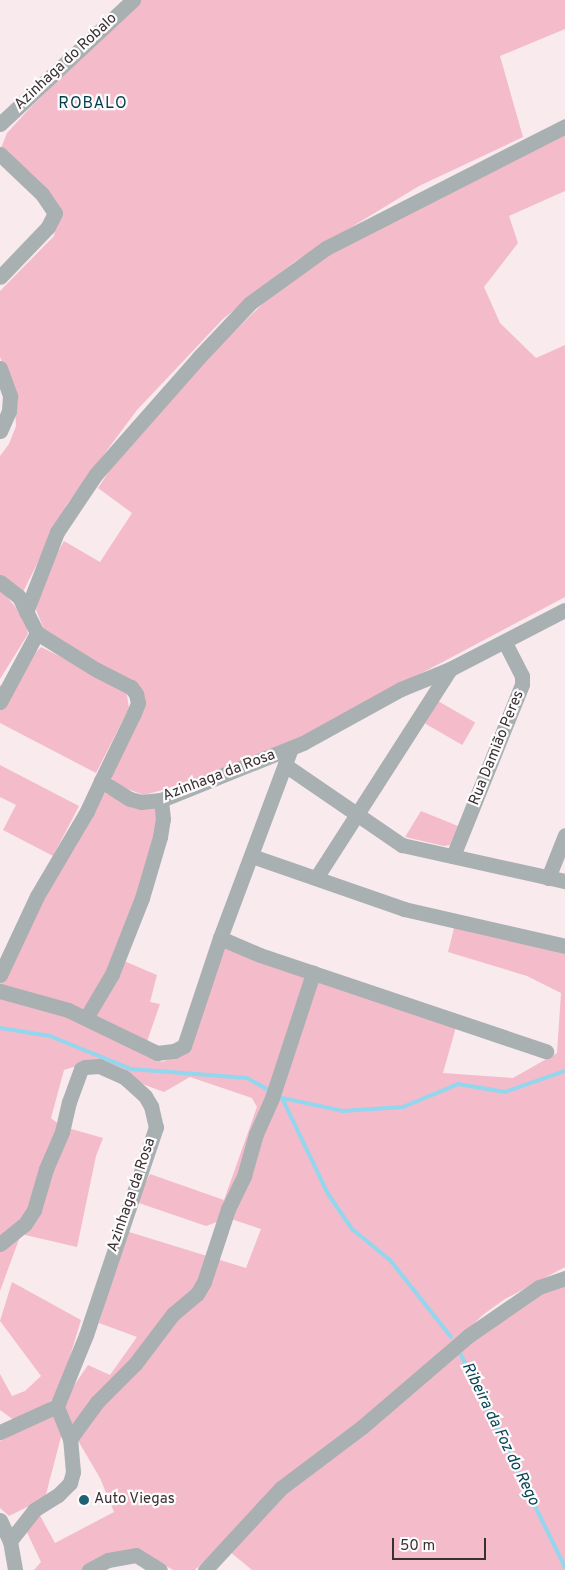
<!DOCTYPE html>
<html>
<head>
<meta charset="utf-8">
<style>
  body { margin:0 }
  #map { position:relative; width:565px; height:1570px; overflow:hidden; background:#f9eaee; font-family:Overpass,sans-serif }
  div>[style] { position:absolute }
  .green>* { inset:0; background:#f4bbcb; transform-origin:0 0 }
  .stream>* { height:4px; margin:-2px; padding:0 2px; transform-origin:2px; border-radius:2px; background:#92d7ed }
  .minor>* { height:15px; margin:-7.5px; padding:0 7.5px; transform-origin:7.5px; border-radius:7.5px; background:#a9b0b2 }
  .dots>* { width:14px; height:14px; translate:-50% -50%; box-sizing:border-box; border:2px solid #fefbfc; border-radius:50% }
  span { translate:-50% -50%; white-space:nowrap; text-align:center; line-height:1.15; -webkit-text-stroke:4.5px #fefbfc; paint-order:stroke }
  .street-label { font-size:15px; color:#373133 }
  .poi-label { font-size:15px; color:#373133 }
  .left { translate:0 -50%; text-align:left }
  .neighbourhood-label { font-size:16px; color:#013e4c; letter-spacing:1px }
  .water-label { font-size:16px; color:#064655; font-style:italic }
  .scale { position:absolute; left:392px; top:1538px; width:94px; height:22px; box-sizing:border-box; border:2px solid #373133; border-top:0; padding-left:6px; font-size:15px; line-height:18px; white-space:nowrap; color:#373133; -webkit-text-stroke:4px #fefbfc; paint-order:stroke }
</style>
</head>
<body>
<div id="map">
  <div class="green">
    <i style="clip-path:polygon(140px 0,565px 0,565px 29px,500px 56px,523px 137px,419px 186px,294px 262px,223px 319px,137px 410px,67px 504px,23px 592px,0 577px,0 456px,9px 444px,16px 426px,14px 392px,0 357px,0 291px,54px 236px,58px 216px,1px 148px,7px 133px,29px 109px)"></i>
    <i style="clip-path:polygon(565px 130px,565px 191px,509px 216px,518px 243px,484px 287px,500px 323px,536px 358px,565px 345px,565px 597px,403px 683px,319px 731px,195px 781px,144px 795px,116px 785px,110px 775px,141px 693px,46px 634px,36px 610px,45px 575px,64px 541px,100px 562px,132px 513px,98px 488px,123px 450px,196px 369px,288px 279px,350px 242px)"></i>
    <i style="clip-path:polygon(0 588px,25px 619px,28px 634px,0 679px)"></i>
    <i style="clip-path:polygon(41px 647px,126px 689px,129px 708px,96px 773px,0 723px,0 685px,11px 694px,25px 664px)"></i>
    <i style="left:438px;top:701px;width:43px;height:26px;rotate:30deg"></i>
    <i style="clip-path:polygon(0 765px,79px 806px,53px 856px,3px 830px,16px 805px,0 797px)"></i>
    <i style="clip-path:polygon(101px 791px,137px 808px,170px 799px,117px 958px,157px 975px,150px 1002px,160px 1004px,143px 1053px,162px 1062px,183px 1054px,221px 944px,456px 1027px,443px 1073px,513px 1078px,557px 1053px,561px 993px,527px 976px,448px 952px,455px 924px,565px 949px,565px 1267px,505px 1299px,484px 1314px,412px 1383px,235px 1531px,195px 1570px,173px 1570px,140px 1551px,83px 1570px,34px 1570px,41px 1562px,25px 1528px,38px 1512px,55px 1543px,114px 1512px,100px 1478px,70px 1427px,61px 1437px,45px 1498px,9px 1516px,0 1508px,0 1441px,56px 1412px,88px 1365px,110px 1375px,137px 1337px,99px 1323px,126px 1231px,246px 1268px,261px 1229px,228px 1218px,206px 1226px,136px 1202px,150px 1174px,224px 1200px,257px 1107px,252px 1098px,190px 1077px,164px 1092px,86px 1063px,64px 1070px,51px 1118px,61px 1126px,103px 1138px,96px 1156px,77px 1247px,21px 1234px,0 1291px,0 965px,77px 844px)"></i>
    <i style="clip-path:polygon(421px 811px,458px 826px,450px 845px,444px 846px,405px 837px)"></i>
    <i style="clip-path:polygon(12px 1282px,81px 1320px,58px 1396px,18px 1423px,0 1410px,0 1374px,12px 1396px,25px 1391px,41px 1376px,0 1321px)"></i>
    <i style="clip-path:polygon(565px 1283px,565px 1570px,252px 1570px,229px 1551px,282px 1493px,478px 1336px,549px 1288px)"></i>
  </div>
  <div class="stream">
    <i style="left:0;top:1028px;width:51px;rotate:9.1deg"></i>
    <i style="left:50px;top:1036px;width:87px;rotate:22.2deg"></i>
    <i style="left:131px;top:1069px;width:116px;rotate:4.4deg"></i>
    <i style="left:247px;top:1078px;width:26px;rotate:29deg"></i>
    <i style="left:276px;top:1095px;width:7px;rotate:27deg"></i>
    <i style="left:282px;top:1098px;width:106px;rotate:64.4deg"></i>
    <i style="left:328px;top:1194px;width:42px;rotate:55.6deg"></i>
    <i style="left:352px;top:1229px;width:49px;rotate:39.2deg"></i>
    <i style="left:390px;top:1260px;width:98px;rotate:51.6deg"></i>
    <i style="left:282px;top:1098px;width:62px;rotate:12deg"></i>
    <i style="left:343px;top:1111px;width:60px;rotate:-3.8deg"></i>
    <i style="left:403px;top:1107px;width:60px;rotate:-22.7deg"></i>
    <i style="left:458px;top:1084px;width:48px;rotate:9.7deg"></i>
    <i style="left:505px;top:1092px;width:64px;rotate:-19.3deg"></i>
    <i style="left:461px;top:1355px;width:236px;rotate:63.9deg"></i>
  </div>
  <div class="minor">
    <i style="left:0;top:124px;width:182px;rotate:-43deg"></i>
    <i style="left:0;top:154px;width:58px;rotate:43.6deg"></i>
    <i style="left:42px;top:194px;width:23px;rotate:56deg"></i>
    <i style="left:55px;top:213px;width:16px;rotate:117deg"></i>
    <i style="left:48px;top:227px;width:69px;rotate:133.8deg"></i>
    <i style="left:0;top:368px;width:30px;rotate:70deg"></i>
    <i style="left:10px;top:396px;width:15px;rotate:94deg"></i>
    <i style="left:9px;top:411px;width:22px;rotate:114deg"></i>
    <i style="left:0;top:582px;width:24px;rotate:38deg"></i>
    <i style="left:19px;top:597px;width:40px;rotate:63.4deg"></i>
    <i style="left:37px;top:633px;width:70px;rotate:31.7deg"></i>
    <i style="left:97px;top:670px;width:38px;rotate:27deg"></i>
    <i style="left:131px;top:687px;width:9px;rotate:54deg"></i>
    <i style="left:136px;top:694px;width:9px;rotate:77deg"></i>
    <i style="left:138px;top:703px;width:11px;rotate:112deg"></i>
    <i style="left:134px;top:713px;width:76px;rotate:115.9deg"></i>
    <i style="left:101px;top:781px;width:34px;rotate:32deg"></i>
    <i style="left:130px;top:799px;width:11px;rotate:15deg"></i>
    <i style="left:141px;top:802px;width:20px;rotate:-6deg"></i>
    <i style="left:161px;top:800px;width:153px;rotate:-21.9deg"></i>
    <i style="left:303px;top:743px;width:112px;rotate:-28.9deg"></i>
    <i style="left:401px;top:689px;width:53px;rotate:-22.2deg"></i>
    <i style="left:450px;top:669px;width:129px;rotate:-27.2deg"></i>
    <i style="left:26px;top:612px;width:86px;rotate:-68.8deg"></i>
    <i style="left:57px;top:532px;width:70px;rotate:-56.1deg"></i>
    <i style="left:96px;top:474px;width:156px;rotate:-48.6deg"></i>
    <i style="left:199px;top:357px;width:74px;rotate:-46.6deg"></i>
    <i style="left:250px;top:303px;width:94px;rotate:-35.9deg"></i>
    <i style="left:326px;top:248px;width:268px;rotate:-27deg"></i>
    <i style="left:0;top:702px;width:78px;rotate:-61.8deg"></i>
    <i style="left:285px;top:765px;width:142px;rotate:34.4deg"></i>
    <i style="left:402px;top:845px;width:167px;rotate:12.5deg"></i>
    <i style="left:252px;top:856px;width:161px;rotate:19.2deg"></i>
    <i style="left:404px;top:909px;width:165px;rotate:12.9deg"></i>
    <i style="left:453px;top:856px;width:185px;rotate:-68.1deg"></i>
    <i style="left:522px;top:684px;width:8px;rotate:-90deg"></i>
    <i style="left:522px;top:676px;width:38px;rotate:-117deg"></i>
    <i style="left:316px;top:878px;width:248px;rotate:-57.3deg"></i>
    <i style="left:548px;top:878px;width:46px;rotate:-68.4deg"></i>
    <i style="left:220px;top:938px;width:43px;rotate:23deg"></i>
    <i style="left:260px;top:955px;width:302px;rotate:18.6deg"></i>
    <i style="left:0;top:975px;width:87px;rotate:-64.9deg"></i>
    <i style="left:37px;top:896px;width:99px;rotate:-59.5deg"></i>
    <i style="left:87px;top:811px;width:33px;rotate:-65deg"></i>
    <i style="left:0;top:991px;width:71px;rotate:15.6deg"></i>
    <i style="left:68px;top:1010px;width:99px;rotate:25.8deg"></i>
    <i style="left:157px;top:1053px;width:17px;rotate:-7deg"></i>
    <i style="left:174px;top:1051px;width:11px;rotate:-27deg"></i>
    <i style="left:184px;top:1046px;width:114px;rotate:-71.6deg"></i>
    <i style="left:220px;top:938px;width:203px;rotate:-69.5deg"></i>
    <i style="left:86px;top:1018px;width:51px;rotate:-59.4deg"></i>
    <i style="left:112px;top:974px;width:82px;rotate:-68.5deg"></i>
    <i style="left:142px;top:898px;width:64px;rotate:-73.6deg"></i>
    <i style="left:160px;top:837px;width:18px;rotate:-81deg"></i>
    <i style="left:163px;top:819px;width:19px;rotate:-96deg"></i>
    <i style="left:0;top:1244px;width:32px;rotate:-39deg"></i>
    <i style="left:25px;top:1224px;width:17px;rotate:-57deg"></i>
    <i style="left:34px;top:1210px;width:43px;rotate:-73.7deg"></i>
    <i style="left:46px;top:1169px;width:40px;rotate:-66.6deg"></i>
    <i style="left:62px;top:1132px;width:31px;rotate:-77deg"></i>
    <i style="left:69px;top:1102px;width:35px;rotate:-70deg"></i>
    <i style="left:81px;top:1069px;width:4px;rotate:-27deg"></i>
    <i style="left:85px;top:1067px;width:14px;rotate:-4deg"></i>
    <i style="left:99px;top:1066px;width:27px;rotate:24deg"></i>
    <i style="left:124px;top:1077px;width:28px;rotate:42deg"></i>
    <i style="left:145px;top:1096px;width:12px;rotate:59deg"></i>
    <i style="left:151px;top:1106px;width:22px;rotate:77deg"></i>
    <i style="left:156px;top:1127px;width:219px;rotate:108.6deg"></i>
    <i style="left:86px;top:1335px;width:77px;rotate:112.2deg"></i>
    <i style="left:57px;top:1406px;width:63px;rotate:155.5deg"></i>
    <i style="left:70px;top:1439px;width:46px;rotate:-53.9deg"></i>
    <i style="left:97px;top:1402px;width:54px;rotate:-45deg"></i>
    <i style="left:135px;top:1364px;width:63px;rotate:-52.8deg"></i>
    <i style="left:173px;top:1314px;width:31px;rotate:-40deg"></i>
    <i style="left:197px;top:1294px;width:14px;rotate:-60deg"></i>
    <i style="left:204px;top:1282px;width:77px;rotate:-71.8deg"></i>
    <i style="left:228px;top:1209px;width:37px;rotate:-64deg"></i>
    <i style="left:244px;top:1176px;width:44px;rotate:-74.1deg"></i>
    <i style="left:256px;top:1134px;width:39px;rotate:-66deg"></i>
    <i style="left:272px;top:1098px;width:132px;rotate:-71.8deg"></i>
    <i style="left:0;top:1520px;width:23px;rotate:65deg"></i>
    <i style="left:10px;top:1541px;width:29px;rotate:80deg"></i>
    <i style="left:10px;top:1541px;width:39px;rotate:-52deg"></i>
    <i style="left:34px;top:1510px;width:28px;rotate:-32deg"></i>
    <i style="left:58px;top:1495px;width:17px;rotate:-45deg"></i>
    <i style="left:70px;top:1483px;width:11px;rotate:-75deg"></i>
    <i style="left:73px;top:1472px;width:33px;rotate:-95deg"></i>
    <i style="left:70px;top:1439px;width:35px;rotate:-112deg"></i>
    <i style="left:89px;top:1570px;width:21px;rotate:-28deg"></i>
    <i style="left:108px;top:1560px;width:28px;rotate:-10deg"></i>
    <i style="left:136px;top:1555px;width:28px;rotate:32deg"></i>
    <i style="left:205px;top:1570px;width:112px;rotate:-47.2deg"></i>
    <i style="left:281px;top:1488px;width:101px;rotate:-37deg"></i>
    <i style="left:362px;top:1427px;width:140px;rotate:-40.6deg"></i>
    <i style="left:468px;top:1336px;width:86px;rotate:-34.6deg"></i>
    <i style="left:539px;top:1287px;width:28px;rotate:-19deg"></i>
  </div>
  <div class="dots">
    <i style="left:84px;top:1500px;background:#1d6173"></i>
  </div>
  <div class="street-label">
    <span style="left:66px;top:62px;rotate:-43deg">Azinhaga do Robalo</span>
    <span style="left:497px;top:748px;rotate:-68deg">Rua Damião Peres</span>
    <span style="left:219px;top:776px;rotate:-21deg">Azinhaga da Rosa</span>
    <span style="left:132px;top:1195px;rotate:-71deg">Azinhaga da Rosa</span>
  </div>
  <div class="poi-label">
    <span class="left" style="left:94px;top:1500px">Auto Viegas</span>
  </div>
  <div class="neighbourhood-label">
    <span style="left:93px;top:104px">ROBALO</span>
  </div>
  <div class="water-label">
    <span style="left:500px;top:1434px;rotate:64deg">Ribeira da Foz do Rego</span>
  </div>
  <div class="scale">50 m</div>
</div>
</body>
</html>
